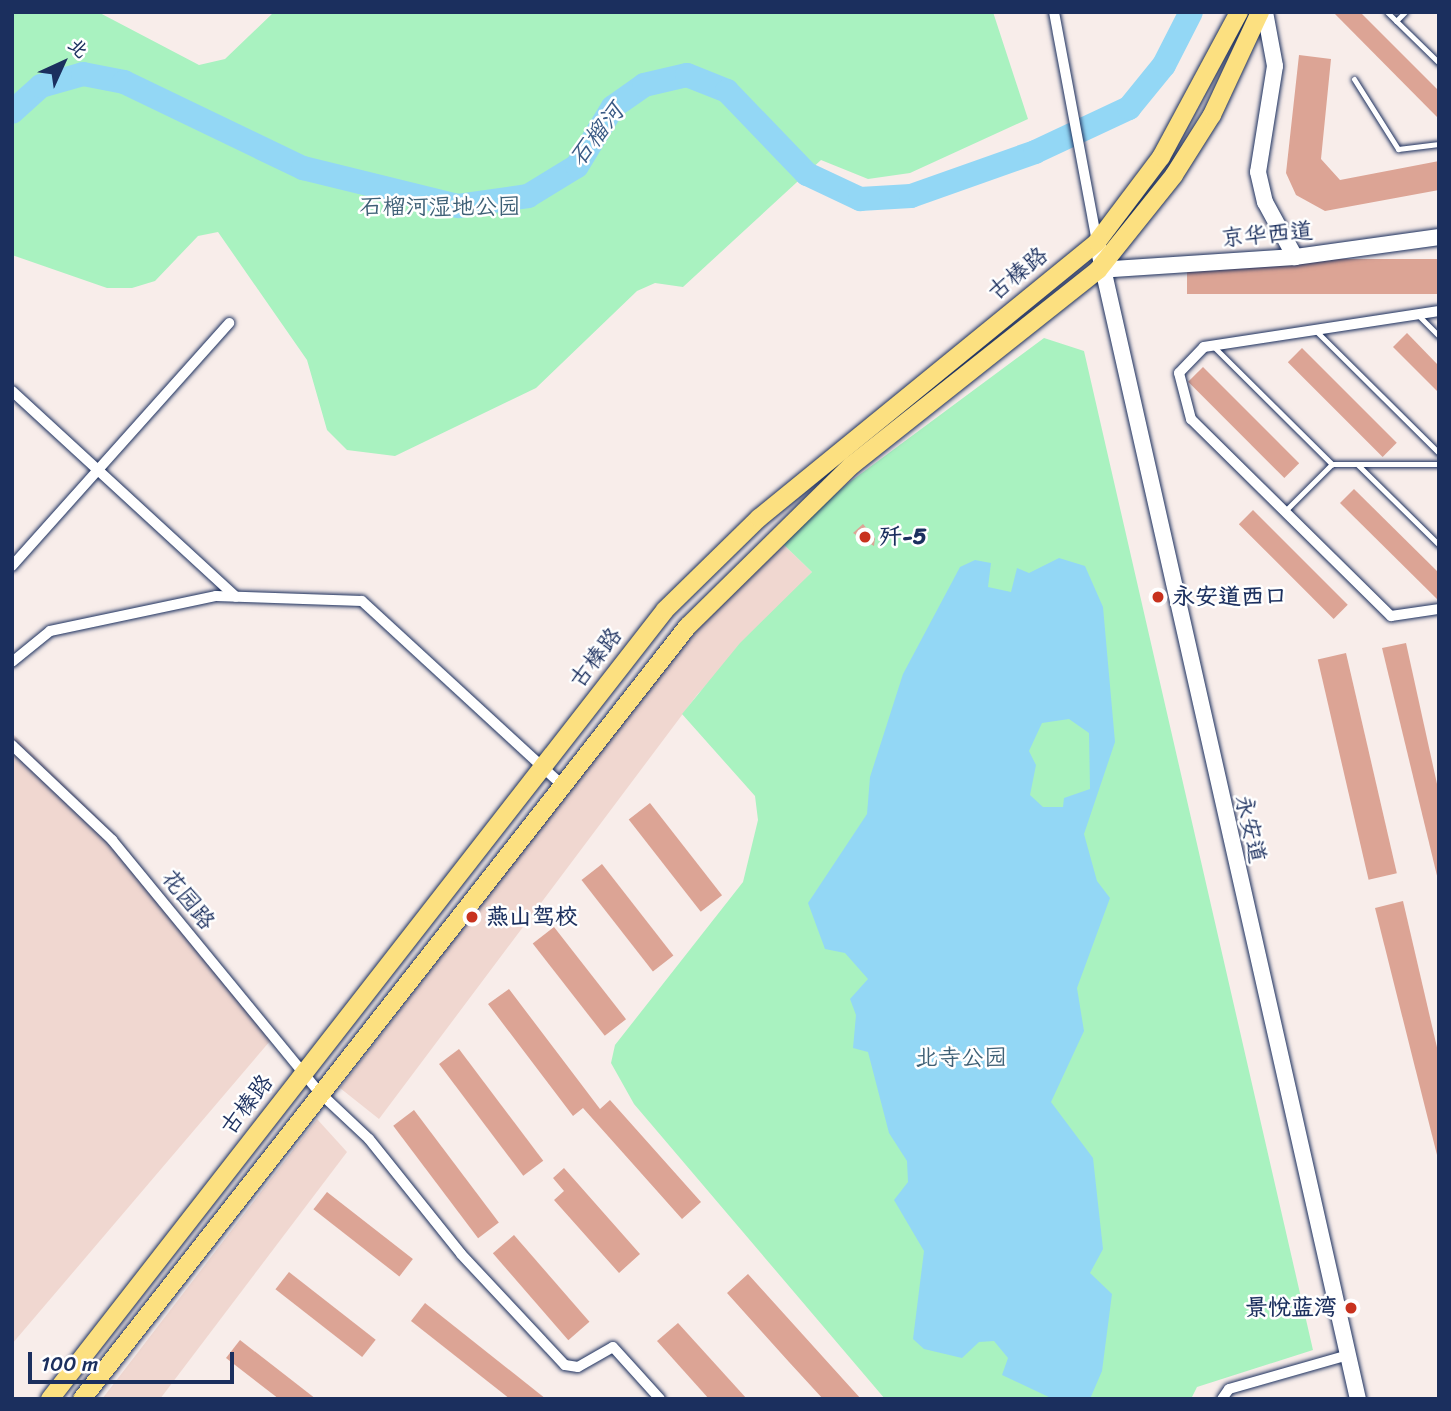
<!DOCTYPE html>
<html>
<head>
<meta charset="utf-8">
<style>
  body { margin:0 }
  #map { position:relative; width:1451px; height:1411px; overflow:hidden; background:#f8edea; font-family:Sriracha,"LXGW WenKai TC",sans-serif }
  div>[style] { position:absolute }
  .built>* { inset:0; background:#f0d7d0 }
  .green>* { inset:0; background:#a9f2c0 }
  .water>* { inset:0; background:#93d7f5 }
  .river>* { height:24px; margin:-12px; padding:0 12px; transform-origin:12px; border-radius:12px; background:#93d7f5 }
  .building>* { inset:0; background:#dca495; transform-origin:0 0 }
  .roads { filter:drop-shadow(0 0 2px #1b2f5e) drop-shadow(0 0 2px #1b2f5e) }
  .service>* { height:5px; margin:-2.5px; padding:0 2.5px; transform-origin:2.5px; border-radius:2.5px; background:#fff }
  .minor>* { height:10px; margin:-5px; padding:0 5px; transform-origin:5px; border-radius:5px; background:#fff }
  .secondary>* { height:16px; margin:-8px; padding:0 8px; transform-origin:8px; border-radius:8px; background:#fff }
  .primary>* { height:18px; margin:-9px; padding:0 9px; transform-origin:9px; border-radius:9px; background:#fce080 }
  .dots>* { width:19px; height:19px; translate:-50% -50%; box-sizing:border-box; border:4px solid #fff; border-radius:50% }
  span { translate:-50% -50%; white-space:nowrap; text-align:center; line-height:1.15; -webkit-text-stroke:5px #fff; paint-order:stroke }
  .park-label { font-size:23px; color:#3e6076 }
  .street-label { font-size:23px; color:#1b2f5e }
  .poi-label { font-size:23px; color:#1b2f5e; font-weight:700 }
  .left { translate:0 -50%; text-align:left }
  .right { translate:-100% -50%; text-align:right }
  .water-label { font-size:24px; color:#395984; font-style:italic }
  .frame { position:absolute; inset:0; border:14px solid #1b2f5e; pointer-events:none }
  .north { position:absolute; left:28px; top:28px; width:70px; height:70px; -webkit-text-stroke:5px #fff; paint-order:stroke; rotate:45deg; font-size:19px; font-weight:700; line-height:28px; text-align:center; color:#1b2f5e }
  .north::after { content:''; display:block; margin:auto; width:24px; height:32px; background:#1b2f5e; clip-path:polygon(50% 0,100% 100%,50% 72%,0 100%) }
  .scale { position:absolute; left:28px; top:1352px; width:206px; height:32px; box-sizing:border-box; border:4px solid #1b2f5e; border-top:0; padding-left:9px; font-size:21px; line-height:24px; white-space:nowrap; color:#1b2f5e; -webkit-text-stroke:5px #fff; paint-order:stroke }
</style>
</head>
<body>
<div id="map">
  <div class="built">
    <i style="clip-path:polygon(782px 543px,812px 572px,697px 695px,379px 1119px,340px 1088px,632px 709px,709px 616px)"></i>
    <i style="clip-path:polygon(12px 733px,115px 834px,276px 1034px,12px 1344px)"></i>
    <i style="clip-path:polygon(317px 1119px,347px 1152px,160px 1399px,102px 1399px)"></i>
  </div>
  <div class="green">
    <i style="clip-path:polygon(12px 12px,98px 12px,199px 65px,225px 59px,274px 12px,993px 12px,1028px 119px,910px 173px,868px 179px,821px 160px,683px 287px,655px 283px,637px 291px,536px 388px,395px 456px,347px 450px,327px 430px,307px 360px,218px 232px,198px 236px,155px 281px,132px 288px,107px 288px,12px 255px)"></i>
    <i style="clip-path:polygon(1044px 338px,1084px 351px,1313px 1350px,1197px 1387px,1191px 1399px,885px 1399px,634px 1104px,611px 1063px,615px 1045px,743px 882px,758px 820px,755px 796px,682px 714px,740px 643px,812px 572px,782px 543px,847px 484px)"></i>
  </div>
  <div class="water">
    <i style="clip-path:polygon(evenodd,1059px 558px,1085px 566px,1103px 607px,1115px 742px,1084px 834px,1097px 881px,1110px 898px,1077px 988px,1084px 1031px,1051px 1102px,1093px 1158px,1103px 1249px,1090px 1273px,1112px 1294px,1102px 1371px,1090px 1399px,1053px 1399px,1002px 1375px,1008px 1358px,994px 1341px,979px 1342px,962px 1358px,924px 1349px,913px 1339px,924px 1251px,894px 1200px,908px 1182px,907px 1161px,889px 1133px,868px 1052px,853px 1048px,856px 1015px,850px 999px,868px 979px,845px 953px,825px 949px,808px 903px,867px 814px,870px 777px,903px 674px,960px 567px,975px 560px,991px 563px,988px 587px,1011px 592px,1017px 568px,1029px 573px,1059px 558px,1069px 719px,1089px 733px,1090px 789px,1064px 798px,1063px 807px,1043px 807px,1030px 795px,1036px 765px,1029px 751px,1042px 723px,1069px 719px)"></i>
  </div>
  <div class="river">
    <i style="left:12px;top:112px;width:39px;rotate:-42deg"></i>
    <i style="left:41px;top:86px;width:44px;rotate:-15.9deg"></i>
    <i style="left:83px;top:74px;width:42px;rotate:11deg"></i>
    <i style="left:124px;top:82px;width:199px;rotate:25.7deg"></i>
    <i style="left:303px;top:168px;width:160px;rotate:13.8deg"></i>
    <i style="left:458px;top:206px;width:71px;rotate:-8.1deg"></i>
    <i style="left:528px;top:196px;width:57px;rotate:-31.5deg"></i>
    <i style="left:577px;top:166px;width:69px;rotate:-58.6deg"></i>
    <i style="left:613px;top:107px;width:38px;rotate:-35deg"></i>
    <i style="left:644px;top:85px;width:44px;rotate:-13.1deg"></i>
    <i style="left:687px;top:75px;width:43px;rotate:21.8deg"></i>
    <i style="left:727px;top:91px;width:115px;rotate:46.1deg"></i>
    <i style="left:807px;top:174px;width:59px;rotate:25.3deg"></i>
    <i style="left:860px;top:199px;width:51px;rotate:-3.4deg"></i>
    <i style="left:911px;top:196px;width:132px;rotate:-19.5deg"></i>
    <i style="left:1035px;top:152px;width:104px;rotate:-25.1deg"></i>
    <i style="left:1129px;top:108px;width:55px;rotate:-50.9deg"></i>
    <i style="left:1164px;top:65px;width:59px;rotate:-63deg"></i>
  </div>
  <div class="building">
    <i style="clip-path:polygon(1333px 12px,1360px 12px,1439px 91px,1439px 119px)"></i>
    <i style="clip-path:polygon(1299px 55px,1331px 59px,1321px 159px,1340px 180px,1439px 161px,1439px 190px,1325px 211px,1296px 195px,1286px 173px)"></i>
    <i style="left:1439px;top:259px;width:35px;height:252px;rotate:90deg"></i>
    <i style="clip-path:polygon(1407px 333px,1439px 366px,1439px 393px,1393px 347px)"></i>
    <i style="left:1302px;top:348px;width:134px;height:20px;rotate:45deg"></i>
    <i style="left:1203px;top:367px;width:136px;height:21px;rotate:45deg"></i>
    <i style="clip-path:polygon(1354px 489px,1439px 573px,1439px 601px,1340px 503px)"></i>
    <i style="left:1253px;top:510px;width:134px;height:20px;rotate:45deg"></i>
    <i style="clip-path:polygon(863px 524px,875px 538px,874px 546px,853px 533px)"></i>
    <i style="clip-path:polygon(1406px 643px,1439px 793px,1439px 884px,1382px 648px)"></i>
    <i style="left:1346px;top:653px;width:226px;height:29px;rotate:77deg"></i>
    <i style="left:650px;top:803px;width:117px;height:27px;rotate:52deg"></i>
    <i style="left:602px;top:864px;width:116px;height:26px;rotate:52deg"></i>
    <i style="clip-path:polygon(1403px 901px,1439px 1056px,1439px 1163px,1375px 908px)"></i>
    <i style="left:554px;top:927px;width:117px;height:27px;rotate:52deg"></i>
    <i style="clip-path:polygon(509px 989px,600px 1109px,610px 1100px,701px 1202px,682px 1219px,583px 1108px,573px 1116px,488px 1004px)"></i>
    <i style="left:459px;top:1049px;width:140px;height:25px;rotate:53deg"></i>
    <i style="left:414px;top:1110px;width:141px;height:26px;rotate:53deg"></i>
    <i style="clip-path:polygon(564px 1168px,640px 1254px,619px 1273px,554px 1200px,564px 1191px,553px 1178px)"></i>
    <i style="left:327px;top:1192px;width:109px;height:22px;rotate:38deg"></i>
    <i style="left:514px;top:1235px;width:115px;height:28px;rotate:49deg"></i>
    <i style="left:289px;top:1272px;width:110px;height:22px;rotate:38deg"></i>
    <i style="clip-path:polygon(748px 1274px,823px 1357px,861px 1399px,823px 1399px,789px 1362px,727px 1293px)"></i>
    <i style="clip-path:polygon(425px 1303px,546px 1399px,510px 1399px,411px 1321px)"></i>
    <i style="clip-path:polygon(678px 1323px,747px 1399px,709px 1399px,657px 1341px)"></i>
    <i style="clip-path:polygon(240px 1340px,316px 1399px,279px 1399px,226px 1358px)"></i>
  </div>
  <div class="roads">
    <div class="service">
      <i style="left:1387px;top:12px;width:73px;rotate:44.4deg"></i>
      <i style="left:1396px;top:21px;width:13px;rotate:-45deg"></i>
      <i style="left:1354px;top:79px;width:83px;rotate:57.8deg"></i>
      <i style="left:1398px;top:149px;width:41px;rotate:-7deg"></i>
      <i style="left:1418px;top:315px;width:30px;rotate:45deg"></i>
      <i style="left:1315px;top:330px;width:175px;rotate:44.8deg"></i>
      <i style="left:1213px;top:346px;width:168px;rotate:44.8deg"></i>
      <i style="left:1358px;top:465px;width:114px;rotate:44.6deg"></i>
      <i style="left:1285px;top:511px;width:66px;rotate:-45deg"></i>
      <i style="left:1332px;top:464px;width:107px"></i>
    </div>
    <div class="minor">
      <i style="left:1054px;top:12px;width:234px;rotate:79.4deg"></i>
      <i style="left:1439px;top:311px;width:238px;rotate:171.3deg"></i>
      <i style="left:1204px;top:347px;width:36px;rotate:134deg"></i>
      <i style="left:1179px;top:373px;width:48px;rotate:75.4deg"></i>
      <i style="left:1191px;top:419px;width:281px;rotate:44.6deg"></i>
      <i style="left:1391px;top:616px;width:49px;rotate:-8.3deg"></i>
      <i style="left:12px;top:391px;width:304px;rotate:42.6deg"></i>
      <i style="left:12px;top:566px;width:326px;rotate:-48.2deg"></i>
      <i style="left:12px;top:662px;width:49px;rotate:-39.2deg"></i>
      <i style="left:50px;top:631px;width:170px;rotate:-11.9deg"></i>
      <i style="left:216px;top:596px;width:146px;rotate:2deg"></i>
      <i style="left:362px;top:601px;width:269px;rotate:42.6deg"></i>
      <i style="left:12px;top:745px;width:138px;rotate:43.5deg"></i>
      <i style="left:112px;top:840px;width:328px;rotate:50.6deg"></i>
      <i style="left:320px;top:1093px;width:67px;rotate:43.2deg"></i>
      <i style="left:369px;top:1139px;width:147px;rotate:51.3deg"></i>
      <i style="left:461px;top:1254px;width:152px;rotate:46.9deg"></i>
      <i style="left:565px;top:1365px;width:13px;rotate:9deg"></i>
      <i style="left:578px;top:1367px;width:40px;rotate:-29.7deg"></i>
      <i style="left:613px;top:1347px;width:70px;rotate:47.9deg"></i>
      <i style="left:1222px;top:1399px;width:12px;rotate:-55deg"></i>
      <i style="left:1229px;top:1389px;width:124px;rotate:-15.9deg"></i>
    </div>
    <div class="secondary">
      <i style="left:1265px;top:12px;width:55px;rotate:79.5deg"></i>
      <i style="left:1275px;top:66px;width:107px;rotate:99.1deg"></i>
      <i style="left:1258px;top:172px;width:31px;rotate:77deg"></i>
      <i style="left:1265px;top:202px;width:63px;rotate:61.4deg"></i>
      <i style="left:1097px;top:242px;width:1186px;rotate:77.29deg"></i>
      <i style="left:1098px;top:270px;width:197px;rotate:-3.8deg"></i>
      <i style="left:1295px;top:257px;width:145px;rotate:-7.9deg"></i>
    </div>
    <div class="primary">
      <i style="left:50px;top:1399px;width:1000px;rotate:-52.06deg"></i>
      <i style="left:665px;top:610px;width:132px;rotate:-44.4deg"></i>
      <i style="left:759px;top:518px;width:436px;rotate:-39.2deg"></i>
      <i style="left:1097px;top:242px;width:106px;rotate:-53deg"></i>
      <i style="left:1161px;top:157px;width:165px;rotate:-61.7deg"></i>
      <i style="left:82px;top:1399px;width:982px;rotate:-51.91deg"></i>
      <i style="left:688px;top:626px;width:230px;rotate:-44.5deg"></i>
      <i style="left:852px;top:465px;width:314px;rotate:-38.4deg"></i>
      <i style="left:1098px;top:270px;width:122px;rotate:-51.3deg"></i>
      <i style="left:1174px;top:175px;width:71px;rotate:-57.7deg"></i>
      <i style="left:1212px;top:115px;width:114px;rotate:-65deg"></i>
    </div>
  </div>
  <div class="dots">
    <i style="left:865px;top:537px;background:#c8321e"></i>
    <i style="left:1158px;top:597px;background:#c8321e"></i>
    <i style="left:472px;top:917px;background:#c8321e"></i>
    <i style="left:1351px;top:1308px;background:#c8321e"></i>
  </div>
  <div class="park-label">
    <span style="left:440px;top:207px">石榴河湿地公园</span>
    <span style="left:961px;top:1058px">北寺公园</span>
  </div>
  <div class="street-label">
    <span style="left:1267px;top:235px;rotate:-5deg">京华西道</span>
    <span style="left:1018px;top:274px;rotate:-39deg">古榛路</span>
    <span style="left:596px;top:658px;rotate:-52deg">古榛路</span>
    <span style="left:1250px;top:829px;rotate:77deg">永安道</span>
    <span style="left:188px;top:900px;rotate:51deg">花园路</span>
    <span style="left:247px;top:1105px;rotate:-52deg">古榛路</span>
  </div>
  <div class="poi-label">
    <span class="left" style="left:879px;top:537px">歼-5</span>
    <span class="left" style="left:1172px;top:597px">永安道西口</span>
    <span class="left" style="left:486px;top:917px">燕山驾校</span>
    <span class="right" style="left:1337px;top:1308px">景悦蓝湾</span>
  </div>
  <div class="water-label">
    <span style="left:597px;top:135px;rotate:-52deg">石榴河</span>
  </div>
  <div class="frame"></div>
  <div class="north">北</div>
  <div class="scale">100 m</div>
</div>
</body>
</html>
